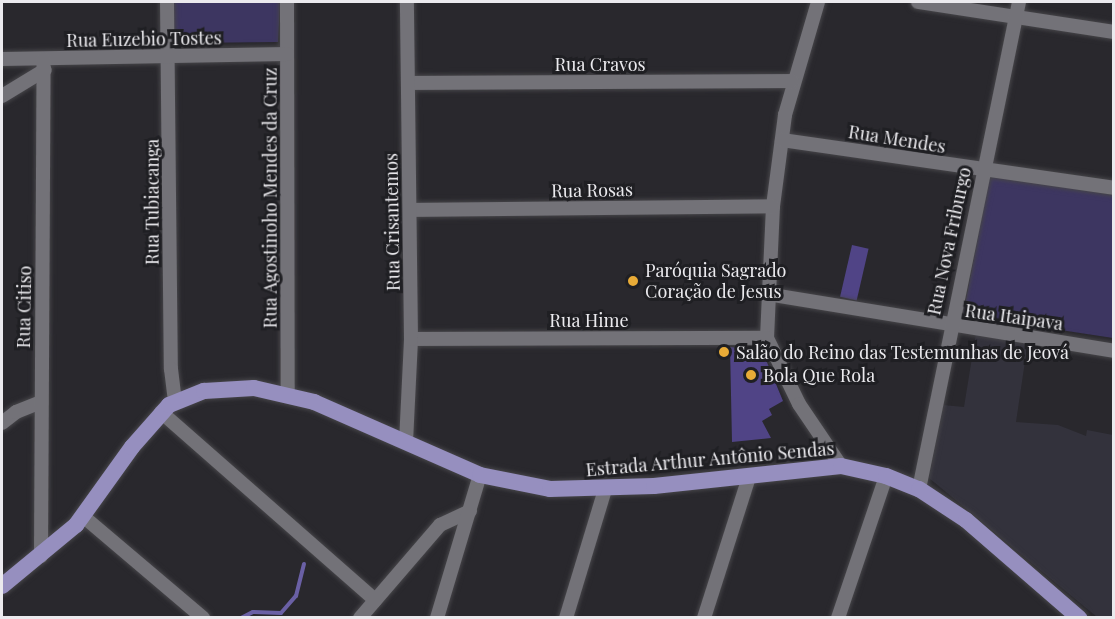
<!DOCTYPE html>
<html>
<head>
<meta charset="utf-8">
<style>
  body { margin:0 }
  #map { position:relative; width:1115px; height:619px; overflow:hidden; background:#29282d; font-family:"Playfair Display",serif }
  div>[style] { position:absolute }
  .built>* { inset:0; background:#33323c }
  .green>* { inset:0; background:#3d3661 }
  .stream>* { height:4px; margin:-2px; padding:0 2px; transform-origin:2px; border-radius:2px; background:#6a60a5 }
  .building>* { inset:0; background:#504486; transform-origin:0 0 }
  .roads { filter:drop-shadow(0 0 2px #464549) drop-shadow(0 0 2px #464549) }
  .minor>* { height:14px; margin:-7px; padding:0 7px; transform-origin:7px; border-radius:7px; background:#737278 }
  .primary>* { height:16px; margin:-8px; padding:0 8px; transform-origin:8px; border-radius:8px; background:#968fbf }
  .dots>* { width:16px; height:16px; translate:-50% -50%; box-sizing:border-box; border:3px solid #1f1f23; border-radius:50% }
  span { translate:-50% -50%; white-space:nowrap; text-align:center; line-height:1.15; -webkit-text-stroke:6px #1f1f23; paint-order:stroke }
  .street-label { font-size:18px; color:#ebeaee }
  .poi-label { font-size:18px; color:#ebeaee }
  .left { translate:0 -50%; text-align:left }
  .frame { position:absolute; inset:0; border:3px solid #ebeaee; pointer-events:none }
</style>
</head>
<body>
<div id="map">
  <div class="built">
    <i style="clip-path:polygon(976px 333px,1028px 341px,1016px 422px,1058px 425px,1086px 436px,1087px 430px,1113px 435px,1113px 617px,1097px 617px,929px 478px,943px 405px,964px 407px)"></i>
  </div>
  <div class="green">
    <i style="clip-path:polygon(172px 2px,280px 2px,278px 42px,178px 43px,173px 37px)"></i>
    <i style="clip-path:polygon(990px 175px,1113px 195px,1113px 338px,963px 315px)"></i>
  </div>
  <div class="stream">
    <i style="left:241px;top:618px;width:13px;rotate:-27deg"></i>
    <i style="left:253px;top:612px;width:28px;rotate:2deg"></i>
    <i style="left:281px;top:613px;width:23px;rotate:-49deg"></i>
    <i style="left:296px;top:596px;width:33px;rotate:-76deg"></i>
  </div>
  <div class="building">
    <i style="left:852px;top:245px;width:17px;height:53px;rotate:13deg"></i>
    <i style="clip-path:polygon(730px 347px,762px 350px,783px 401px,769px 409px,772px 415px,762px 421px,771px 438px,732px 442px)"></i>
  </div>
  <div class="roads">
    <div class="minor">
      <i style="left:167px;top:2px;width:367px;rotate:89.4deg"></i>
      <i style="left:171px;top:369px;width:33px;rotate:83deg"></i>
      <i style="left:287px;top:2px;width:392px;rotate:89.9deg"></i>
      <i style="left:818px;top:2px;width:118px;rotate:106.3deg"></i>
      <i style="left:785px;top:115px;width:92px;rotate:97.5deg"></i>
      <i style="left:773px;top:206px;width:132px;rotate:92.6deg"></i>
      <i style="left:767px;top:338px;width:73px;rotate:64.1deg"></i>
      <i style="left:799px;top:404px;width:75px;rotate:55.9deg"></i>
      <i style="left:918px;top:2px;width:198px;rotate:8.7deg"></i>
      <i style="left:2px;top:59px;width:285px;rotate:-1deg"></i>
      <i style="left:408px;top:83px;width:384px;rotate:-0.3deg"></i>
      <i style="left:2px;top:96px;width:50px;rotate:-31.2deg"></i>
      <i style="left:782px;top:140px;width:335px;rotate:8.2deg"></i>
      <i style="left:411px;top:210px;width:362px;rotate:-0.6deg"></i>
      <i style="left:767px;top:294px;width:352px;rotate:9.3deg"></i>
      <i style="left:411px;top:339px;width:356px;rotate:-0.2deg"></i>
      <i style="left:161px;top:412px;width:285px;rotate:41.3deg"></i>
      <i style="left:2px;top:423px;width:18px;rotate:-38deg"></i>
      <i style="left:16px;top:412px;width:27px;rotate:-22deg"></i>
      <i style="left:406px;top:442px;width:103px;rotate:-87.2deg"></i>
      <i style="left:411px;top:339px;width:337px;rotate:-90.7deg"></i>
      <i style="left:919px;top:489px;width:497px;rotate:-78.4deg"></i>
      <i style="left:84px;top:517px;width:156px;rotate:40.3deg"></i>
      <i style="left:41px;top:556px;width:497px;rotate:-89.7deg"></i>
      <i style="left:360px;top:618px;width:123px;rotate:-49.3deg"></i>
      <i style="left:440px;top:525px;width:33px;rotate:-25deg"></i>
      <i style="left:437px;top:618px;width:149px;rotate:-73.3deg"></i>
      <i style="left:566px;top:618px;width:134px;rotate:-73.1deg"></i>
      <i style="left:704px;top:618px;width:148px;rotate:-72.3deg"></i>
      <i style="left:838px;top:618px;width:150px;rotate:-71.3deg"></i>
    </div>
    <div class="primary">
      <i style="left:2px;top:586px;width:96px;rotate:-39.5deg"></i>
      <i style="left:76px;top:525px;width:96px;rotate:-54.3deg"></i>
      <i style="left:132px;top:447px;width:56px;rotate:-48.6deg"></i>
      <i style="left:169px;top:405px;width:38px;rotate:-22deg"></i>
      <i style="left:204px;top:391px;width:50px;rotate:-3.4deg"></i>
      <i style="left:254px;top:388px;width:62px;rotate:13.1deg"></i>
      <i style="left:314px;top:402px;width:181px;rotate:23.7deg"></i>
      <i style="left:480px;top:475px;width:71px;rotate:11.3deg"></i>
      <i style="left:550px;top:489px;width:104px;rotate:-1.7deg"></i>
      <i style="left:654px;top:486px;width:188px;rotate:-6.1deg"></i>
      <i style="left:841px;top:466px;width:46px;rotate:12.5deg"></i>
      <i style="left:886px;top:476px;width:35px;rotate:22deg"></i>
      <i style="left:919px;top:489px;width:56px;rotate:33.4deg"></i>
      <i style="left:966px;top:520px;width:150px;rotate:40.9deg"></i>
    </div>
  </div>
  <div class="dots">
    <i style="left:633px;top:281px;background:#e8ab37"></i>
    <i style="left:724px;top:352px;background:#e8ab37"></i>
    <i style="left:751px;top:375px;background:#e8ab37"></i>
  </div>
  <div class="street-label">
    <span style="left:144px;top:39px;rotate:-1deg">Rua Euzebio Tostes</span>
    <span style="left:600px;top:64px">Rua Cravos</span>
    <span style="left:897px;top:139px;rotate:9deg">Rua Mendes</span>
    <span style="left:592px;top:190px;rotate:-1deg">Rua Rosas</span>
    <span style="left:270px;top:198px;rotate:-90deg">Rua Agostinoho Mendes da Cruz</span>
    <span style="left:152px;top:202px;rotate:-90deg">Rua Tubiacanga</span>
    <span style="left:392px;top:222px;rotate:-91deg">Rua Crisantemos</span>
    <span style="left:949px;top:241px;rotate:-78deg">Rua Nova Friburgo</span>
    <span style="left:24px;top:307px;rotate:-89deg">Rua Citiso</span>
    <span style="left:1014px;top:317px;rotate:8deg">Rua Itaipava</span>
    <span style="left:589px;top:320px">Rua Hime</span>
    <span style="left:710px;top:459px;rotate:-5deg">Estrada Arthur Antônio Sendas</span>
  </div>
  <div class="poi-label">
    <span class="left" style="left:645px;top:281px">Paróquia Sagrado<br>Coração de Jesus</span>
    <span class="left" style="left:736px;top:352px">Salão do Reino das Testemunhas de Jeová</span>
    <span class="left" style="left:763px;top:375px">Bola Que Rola</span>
  </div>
  <div class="frame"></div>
</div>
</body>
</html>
